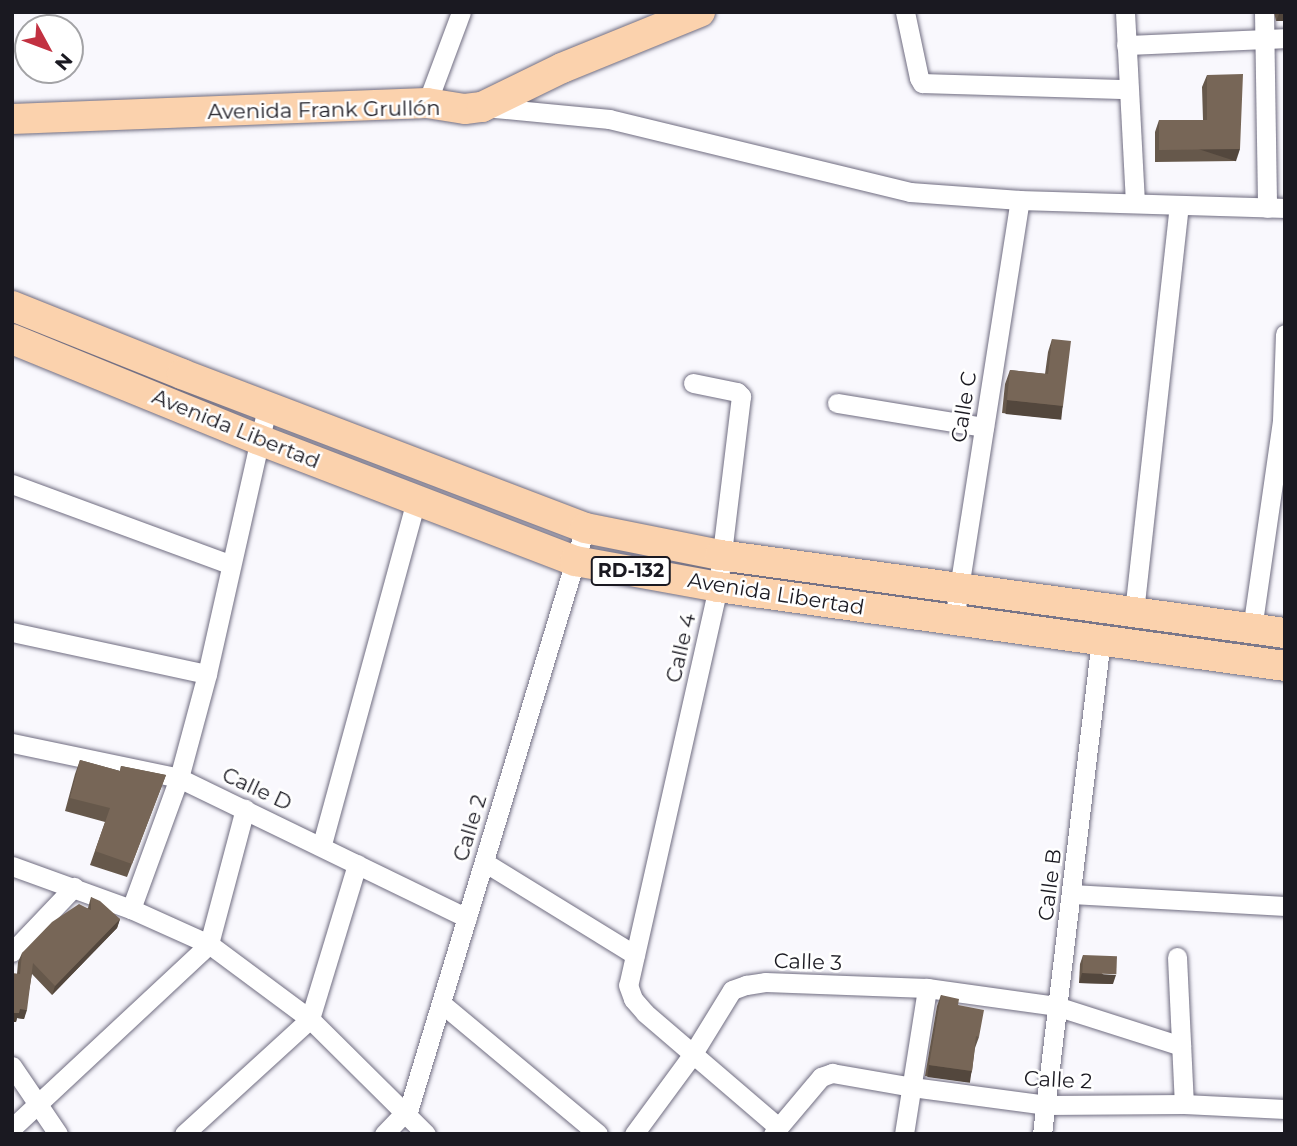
<!DOCTYPE html>
<html>
<head>
<meta charset="utf-8">
<style>
  body { margin:0 }
  #map { position:relative; width:1297px; height:1146px; overflow:hidden; background:#f9f8fd; font-family:Montserrat,sans-serif }
  div>[style] { position:absolute }
  .roads { filter:drop-shadow(0 0 2px #706d81) drop-shadow(0 0 2px #706d81) }
  .minor>* { height:19px; margin:-9.5px; padding:0 9.5px; transform-origin:9.5px; border-radius:9.5px; background:#fff }
  .primary>* { height:30px; margin:-15px; padding:0 15px; transform-origin:15px; border-radius:15px; background:#fbd2ad }
  .wall>* { inset:0; background:#66584b }
  .shaded-wall>* { inset:0; background:#53473d; transform-origin:0 0 }
  .building>* { inset:0; background:#776657; transform-origin:0 0 }
  span { translate:-50% -50%; white-space:nowrap; text-align:center; line-height:1.15; -webkit-text-stroke:5px #fff; paint-order:stroke }
  .shield-label span { padding:2px 5px; background:#fff; border:2px solid; border-radius:5px; -webkit-text-stroke-width:0 }
  .shield-label { font-size:19px; color:#1a1921; font-weight:700 }
  .street-label { font-size:21px; color:#1a1921 }
  .frame { position:absolute; inset:0; border:14px solid #1a1921; pointer-events:none }
  .north { position:absolute; left:14px; top:14px; width:70px; height:70px; box-sizing:border-box; background:#fff; border:2px solid #a3a3a6; border-radius:50%; rotate:131deg; font-size:19px; font-weight:700; line-height:28px; text-align:center; color:#1a1921 }
  .north::after { content:''; display:block; margin:auto; width:24px; height:32px; background:#c23141; clip-path:polygon(50% 0,100% 100%,50% 72%,0 100%) }
</style>
</head>
<body>
<div id="map">
  <div class="roads">
    <div class="minor">
      <i style="left:905px;top:12px;width:67px;rotate:78deg"></i>
      <i style="left:919px;top:78px;width:6px;rotate:59deg"></i>
      <i style="left:922px;top:83px;width:206px;rotate:1.7deg"></i>
      <i style="left:1125px;top:12px;width:191px;rotate:87deg"></i>
      <i style="left:1264px;top:12px;width:196px;rotate:89.1deg"></i>
      <i style="left:1126px;top:45px;width:159px;rotate:-2.5deg"></i>
      <i style="left:427px;top:103px;width:97px;rotate:-69.5deg"></i>
      <i style="left:484px;top:107px;width:126px;rotate:5.5deg"></i>
      <i style="left:609px;top:119px;width:310px;rotate:13.6deg"></i>
      <i style="left:910px;top:192px;width:110px;rotate:4.2deg"></i>
      <i style="left:1020px;top:200px;width:265px;rotate:1.7deg"></i>
      <i style="left:693px;top:383px;width:45px;rotate:11.6deg"></i>
      <i style="left:737px;top:392px;width:6px;rotate:45deg"></i>
      <i style="left:741px;top:396px;width:192px;rotate:96.9deg"></i>
      <i style="left:718px;top:587px;width:408px;rotate:102.7deg"></i>
      <i style="left:628px;top:985px;width:15px;rotate:70deg"></i>
      <i style="left:633px;top:999px;width:18px;rotate:49deg"></i>
      <i style="left:645px;top:1013px;width:175px;rotate:40.6deg"></i>
      <i style="left:837px;top:403px;width:149px;rotate:9.3deg"></i>
      <i style="left:12px;top:484px;width:231px;rotate:20.2deg"></i>
      <i style="left:1134px;top:612px;width:409px;rotate:-83.7deg"></i>
      <i style="left:954px;top:620px;width:425px;rotate:-81.1deg"></i>
      <i style="left:1252px;top:629px;width:211px;rotate:-81.8deg"></i>
      <i style="left:1282px;top:420px;width:86px;rotate:-88deg"></i>
      <i style="left:12px;top:632px;width:199px;rotate:12.2deg"></i>
      <i style="left:12px;top:743px;width:171px;rotate:11.8deg"></i>
      <i style="left:179px;top:778px;width:320px;rotate:25.9deg"></i>
      <i style="left:322px;top:844px;width:357px;rotate:-74.7deg"></i>
      <i style="left:484px;top:862px;width:177px;rotate:31.6deg"></i>
      <i style="left:12px;top:866px;width:127px;rotate:19.9deg"></i>
      <i style="left:131px;top:909px;width:85px;rotate:24.2deg"></i>
      <i style="left:209px;top:944px;width:126px;rotate:36.6deg"></i>
      <i style="left:310px;top:1019px;width:163px;rotate:44.8deg"></i>
      <i style="left:1072px;top:894px;width:213px;rotate:3.2deg"></i>
      <i style="left:131px;top:909px;width:140px;rotate:-69.9deg"></i>
      <i style="left:179px;top:778px;width:108px;rotate:-74.9deg"></i>
      <i style="left:207px;top:674px;width:274px;rotate:-77.3deg"></i>
      <i style="left:12px;top:952px;width:90px;rotate:-46.4deg"></i>
      <i style="left:1177px;top:957px;width:147px;rotate:87.3deg"></i>
      <i style="left:441px;top:1003px;width:204px;rotate:39.8deg"></i>
      <i style="left:12px;top:1066px;width:82px;rotate:55.9deg"></i>
      <i style="left:12px;top:1128px;width:270px;rotate:-43deg"></i>
      <i style="left:209px;top:944px;width:140px;rotate:-75.1deg"></i>
      <i style="left:184px;top:1134px;width:171px;rotate:-42.4deg"></i>
      <i style="left:310px;top:1019px;width:162px;rotate:-73.1deg"></i>
      <i style="left:384px;top:1134px;width:36px;rotate:-46deg"></i>
      <i style="left:409px;top:1108px;width:606px;rotate:-73.12deg"></i>
      <i style="left:634px;top:1134px;width:98px;rotate:-53.7deg"></i>
      <i style="left:692px;top:1055px;width:76px;rotate:-58.4deg"></i>
      <i style="left:732px;top:990px;width:15px;rotate:-20deg"></i>
      <i style="left:746px;top:985px;width:19px;rotate:-9deg"></i>
      <i style="left:765px;top:982px;width:162px;rotate:2.1deg"></i>
      <i style="left:927px;top:988px;width:130px;rotate:7.9deg"></i>
      <i style="left:1056px;top:1006px;width:131px;rotate:17.7deg"></i>
      <i style="left:773px;top:1134px;width:75px;rotate:-49.9deg"></i>
      <i style="left:821px;top:1077px;width:12px;rotate:-20deg"></i>
      <i style="left:832px;top:1073px;width:81px;rotate:9.9deg"></i>
      <i style="left:912px;top:1087px;width:136px;rotate:7.6deg"></i>
      <i style="left:1047px;top:1105px;width:137px;rotate:-0.4deg"></i>
      <i style="left:1184px;top:1104px;width:101px;rotate:2.8deg"></i>
      <i style="left:904px;top:1134px;width:148px;rotate:-81deg"></i>
      <i style="left:1042px;top:1134px;width:497px;rotate:-83.2deg"></i>
    </div>
    <div class="primary">
      <i style="left:12px;top:119px;width:415px;rotate:-2.2deg"></i>
      <i style="left:427px;top:103px;width:38px;rotate:9deg"></i>
      <i style="left:465px;top:109px;width:17px;rotate:-7deg"></i>
      <i style="left:482px;top:107px;width:89px;rotate:-26deg"></i>
      <i style="left:562px;top:68px;width:149px;rotate:-22.1deg"></i>
      <i style="left:12px;top:306px;width:183px;rotate:21.8deg"></i>
      <i style="left:182px;top:374px;width:431px;rotate:20.9deg"></i>
      <i style="left:585px;top:528px;width:138px;rotate:11.3deg"></i>
      <i style="left:720px;top:555px;width:570px;rotate:7.86deg"></i>
      <i style="left:12px;top:339px;width:265px;rotate:22.2deg"></i>
      <i style="left:257px;top:439px;width:341px;rotate:21deg"></i>
      <i style="left:575px;top:561px;width:145px;rotate:10.3deg"></i>
      <i style="left:718px;top:587px;width:572px;rotate:7.93deg"></i>
    </div>
  </div>
  <div class="wall">
    <i style="clip-path:polygon(1274px 12px,1285px 12px,1276px 21px)"></i>
    <i style="clip-path:polygon(1207px 75px,1236px 161px,1155px 162px,1155px 132px,1159px 120px,1203px 120px,1202px 87px)"></i>
    <i style="clip-path:polygon(1052px 339px,1063px 406px,1058px 419px,1002px 413px,1005px 384px,1010px 370px,1045px 374px,1048px 352px)"></i>
    <i style="clip-path:polygon(80px 760px,120px 771px,121px 766px,166px 775px,127px 877px,90px 865px,105px 822px,65px 811px,75px 774px)"></i>
    <i style="clip-path:polygon(91px 897px,120px 919px,117px 928px,52px 995px,32px 974px,24px 1019px,17px 1018px,16px 1022px,17px 974px,18px 962px,22px 953px,88px 908px)"></i>
    <i style="clip-path:polygon(1083px 955px,1113px 984px,1079px 983px,1080px 964px)"></i>
    <i style="clip-path:polygon(941px 995px,958px 1005px,979px 1037px,975px 1048px,972px 1071px,968px 1082px,925px 1076px,937px 1006px)"></i>
  </div>
  <div class="shaded-wall">
    <i style="clip-path:polygon(1280px 12px,1285px 12px,1285px 21px,1276px 21px)"></i>
    <i style="left:1240px;top:149px;width:13px;height:81px;rotate:108deg"></i>
    <i style="left:1007px;top:400px;width:56px;height:14px;rotate:6deg"></i>
    <i style="clip-path:polygon(120px 919px,117px 928px,52px 995px,55px 986px)"></i>
    <i style="clip-path:polygon(1082px 973px,1116px 975px,1113px 984px,1079px 983px)"></i>
    <i style="clip-path:polygon(20px 1009px,27px 1010px,24px 1019px,17px 1018px,16px 1022px,12px 1022px,12px 1013px)"></i>
    <i style="left:929px;top:1065px;width:43px;height:12px;rotate:8deg"></i>
  </div>
  <div class="building">
    <i style="clip-path:polygon(1243px 74px,1240px 149px,1159px 150px,1159px 120px,1207px 120px,1207px 75px)"></i>
    <i style="clip-path:polygon(1052px 339px,1071px 341px,1063px 406px,1007px 400px,1010px 370px,1048px 374px)"></i>
    <i style="clip-path:polygon(80px 760px,120px 771px,121px 766px,166px 775px,132px 864px,95px 851px,110px 808px,70px 798px)"></i>
    <i style="clip-path:polygon(91px 897px,100px 901px,120px 919px,55px 986px,33px 963px,27px 1010px,20px 1009px,19px 1013px,12px 1013px,12px 973px,20px 974px,22px 953px,52px 922px,79px 904px,91px 910px)"></i>
    <i style="left:1083px;top:955px;width:34px;height:18px;rotate:2deg"></i>
    <i style="clip-path:polygon(941px 995px,959px 999px,958px 1005px,984px 1010px,979px 1037px,976px 1036px,972px 1071px,929px 1065px)"></i>
  </div>
  <div class="shield-label">
    <span style="left:631px;top:571px">RD-132</span>
  </div>
  <div class="street-label">
    <span style="left:324px;top:110px;rotate:-1deg">Avenida Frank Grullón</span>
    <span style="left:964px;top:407px;rotate:-81deg">Calle C</span>
    <span style="left:236px;top:429px;rotate:22deg">Avenida Libertad</span>
    <span style="left:776px;top:594px;rotate:9deg">Avenida Libertad</span>
    <span style="left:681px;top:648px;rotate:-77deg">Calle 4</span>
    <span style="left:257px;top:789px;rotate:25deg">Calle D</span>
    <span style="left:470px;top:828px;rotate:-73deg">Calle 2</span>
    <span style="left:1050px;top:885px;rotate:-83deg">Calle B</span>
    <span style="left:808px;top:962px;rotate:2deg">Calle 3</span>
    <span style="left:1058px;top:1080px;rotate:3deg">Calle 2</span>
  </div>
  <div class="frame"></div>
  <div class="north">N</div>
</div>
</body>
</html>
